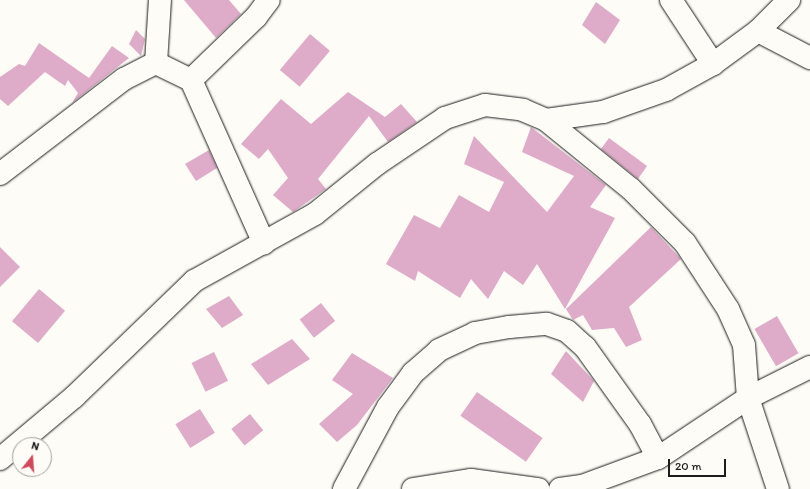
<!DOCTYPE html>
<html>
<head>
<meta charset="utf-8">
<style>
  body { margin:0 }
  #map { position:relative; width:810px; height:489px; overflow:hidden; background:#fdfcf7; font-family:Itim,sans-serif }
  div>[style] { position:absolute }
  .building>* { inset:0; background:#deabc8; transform-origin:0 0 }
  .roads { filter:drop-shadow(0 0 1px #1c1c1c) drop-shadow(0 0 1px #1c1c1c) }
  .minor>* { height:22px; margin:-11px; padding:0 11px; transform-origin:11px; border-radius:11px; background:#fdfcf7 }
  span { translate:-50% -50%; white-space:nowrap; text-align:center; line-height:1.15; -webkit-text-stroke:3.5px #fdfcf7; paint-order:stroke }
  .north { position:absolute; left:12px; top:437px; width:40px; height:40px; box-sizing:border-box; background:#fdfcf7; border:1px solid #a3a29f; border-radius:50%; rotate:17deg; font-size:11px; font-weight:700; line-height:16px; text-align:center; color:#1c1c1c }
  .north::after { content:''; display:block; margin:auto; width:14px; height:18px; background:#d1495b; clip-path:polygon(50% 0,100% 100%,50% 72%,0 100%) }
  .scale { position:absolute; left:668px; top:459px; width:58px; height:18px; box-sizing:border-box; border:2px solid #1c1c1c; border-top:0; padding-left:5px; font-size:12px; line-height:14px; white-space:nowrap; color:#1c1c1c; -webkit-text-stroke:3px #fdfcf7; paint-order:stroke }
</style>
</head>
<body>
<div id="map">
  <div class="building">
    <i style="clip-path:polygon(184px 0,229px 0,241px 14px,216px 38px)"></i>
    <i style="clip-path:polygon(596px 2px,620px 20px,605px 44px,582px 25px)"></i>
    <i style="clip-path:polygon(136px 30px,145px 39px,141px 56px,129px 44px)"></i>
    <i style="left:310px;top:34px;width:26px;height:47px;rotate:40deg"></i>
    <i style="clip-path:polygon(39px 43px,89px 78px,112px 46px,129px 58px,72px 103px,78px 93px,68px 80px,65px 86px,45px 72px,8px 106px,0 99px,0 77px,19px 64px,25px 66px)"></i>
    <i style="clip-path:polygon(348px 92px,385px 117px,401px 104px,417px 122px,388px 142px,369px 116px,318px 179px,326px 189px,293px 212px,273px 195px,288px 178px,268px 149px,259px 159px,241px 144px,281px 99px,311px 124px)"></i>
    <i style="clip-path:polygon(531px 127px,606px 185px,590px 207px,615px 218px,565px 309px,537px 264px,523px 285px,504px 271px,488px 299px,471px 279px,460px 298px,418px 271px,415px 281px,386px 264px,414px 215px,440px 228px,459px 195px,489px 212px,504px 182px,464px 164px,474px 136px,547px 212px,574px 176px,522px 152px)"></i>
    <i style="clip-path:polygon(609px 138px,647px 166px,638px 179px,601px 149px)"></i>
    <i style="clip-path:polygon(209px 150px,217px 168px,196px 181px,185px 164px)"></i>
    <i style="clip-path:polygon(651px 227px,681px 259px,629px 307px,642px 340px,626px 347px,614px 328px,592px 330px,583px 315px,573px 320px,566px 309px)"></i>
    <i style="clip-path:polygon(0 247px,20px 267px,0 287px)"></i>
    <i style="left:39px;top:289px;width:34px;height:42px;rotate:40deg"></i>
    <i style="clip-path:polygon(229px 296px,243px 315px,222px 328px,206px 309px)"></i>
    <i style="left:321px;top:303px;width:23px;height:27px;rotate:52deg"></i>
    <i style="left:777px;top:316px;width:43px;height:26px;rotate:60deg"></i>
    <i style="clip-path:polygon(292px 339px,310px 359px,268px 385px,251px 364px)"></i>
    <i style="clip-path:polygon(566px 351px,594px 381px,583px 402px,551px 374px)"></i>
    <i style="left:214px;top:352px;width:32px;height:25px;rotate:64deg"></i>
    <i style="clip-path:polygon(352px 353px,393px 378px,357px 425px,337px 442px,319px 424px,353px 394px,332px 380px)"></i>
    <i style="left:477px;top:392px;width:80px;height:29px;rotate:35deg"></i>
    <i style="left:200px;top:409px;width:28px;height:29px;rotate:58deg"></i>
    <i style="left:250px;top:414px;width:21px;height:24px;rotate:51deg"></i>
  </div>
  <div class="roads">
    <div class="minor">
      <i style="left:671px;top:0;width:77px;rotate:56.7deg"></i>
      <i style="left:758px;top:31px;width:59px;rotate:27.4deg"></i>
      <i style="left:156px;top:63px;width:39px;rotate:26deg"></i>
      <i style="left:191px;top:80px;width:179px;rotate:65.9deg"></i>
      <i style="left:156px;top:63px;width:63px;rotate:-86.4deg"></i>
      <i style="left:191px;top:80px;width:91px;rotate:-44.1deg"></i>
      <i style="left:256px;top:17px;width:21px;rotate:-53deg"></i>
      <i style="left:546px;top:120px;width:58px;rotate:-8deg"></i>
      <i style="left:603px;top:112px;width:67px;rotate:-19.2deg"></i>
      <i style="left:666px;top:90px;width:54px;rotate:-29deg"></i>
      <i style="left:713px;top:64px;width:56px;rotate:-36.3deg"></i>
      <i style="left:758px;top:31px;width:44px;rotate:-45deg"></i>
      <i style="left:0;top:174px;width:156px;rotate:-37.5deg"></i>
      <i style="left:124px;top:79px;width:36px;rotate:-27deg"></i>
      <i style="left:0;top:459px;width:97px;rotate:-40deg"></i>
      <i style="left:74px;top:397px;width:167px;rotate:-44deg"></i>
      <i style="left:194px;top:281px;width:138px;rotate:-29deg"></i>
      <i style="left:315px;top:214px;width:80px;rotate:-38.9deg"></i>
      <i style="left:377px;top:164px;width:82px;rotate:-34.1deg"></i>
      <i style="left:445px;top:118px;width:42px;rotate:-18deg"></i>
      <i style="left:485px;top:105px;width:38px;rotate:7deg"></i>
      <i style="left:523px;top:110px;width:25px;rotate:23deg"></i>
      <i style="left:546px;top:120px;width:109px;rotate:39.1deg"></i>
      <i style="left:631px;top:189px;width:76px;rotate:45deg"></i>
      <i style="left:685px;top:243px;width:79px;rotate:56.9deg"></i>
      <i style="left:728px;top:309px;width:39px;rotate:66deg"></i>
      <i style="left:744px;top:345px;width:53px;rotate:85.7deg"></i>
      <i style="left:748px;top:398px;width:96px;rotate:71.8deg"></i>
      <i style="left:344px;top:489px;width:93px;rotate:-61.8deg"></i>
      <i style="left:388px;top:407px;width:42px;rotate:-53.7deg"></i>
      <i style="left:413px;top:373px;width:35px;rotate:-41deg"></i>
      <i style="left:439px;top:350px;width:40px;rotate:-25deg"></i>
      <i style="left:475px;top:333px;width:35px;rotate:-10deg"></i>
      <i style="left:509px;top:327px;width:38px;rotate:-5deg"></i>
      <i style="left:547px;top:324px;width:21px;rotate:19deg"></i>
      <i style="left:567px;top:331px;width:24px;rotate:42deg"></i>
      <i style="left:585px;top:347px;width:95px;rotate:54.5deg"></i>
      <i style="left:640px;top:424px;width:38px;rotate:62deg"></i>
      <i style="left:413px;top:489px;width:59px;rotate:-8.8deg"></i>
      <i style="left:471px;top:480px;width:68px;rotate:7.7deg"></i>
      <i style="left:560px;top:489px;width:22px;rotate:-8deg"></i>
      <i style="left:582px;top:486px;width:81px;rotate:-20.2deg"></i>
      <i style="left:658px;top:458px;width:108px;rotate:-33.7deg"></i>
      <i style="left:748px;top:398px;width:69px;rotate:-26.6deg"></i>
    </div>
  </div>
  <div class="north">N</div>
  <div class="scale">20 m</div>
</div>
</body>
</html>
